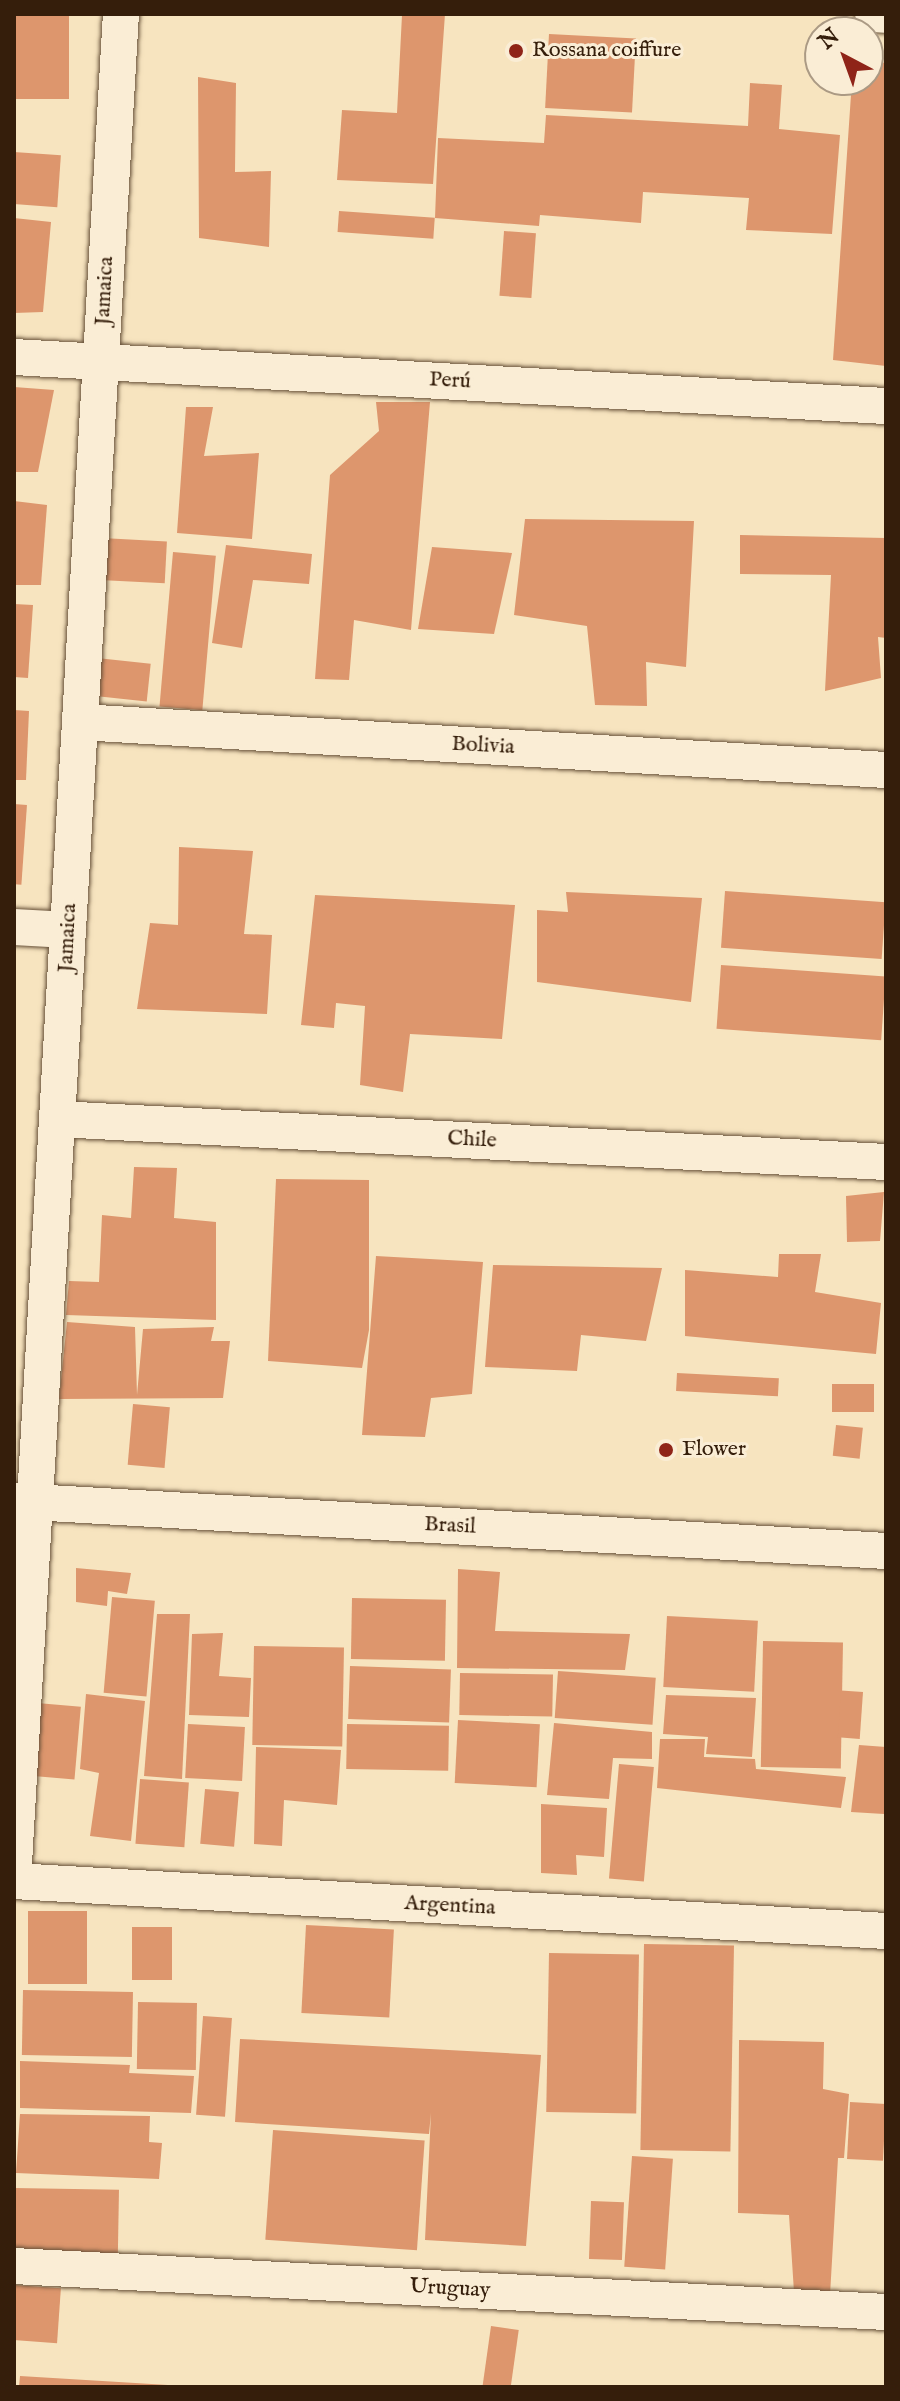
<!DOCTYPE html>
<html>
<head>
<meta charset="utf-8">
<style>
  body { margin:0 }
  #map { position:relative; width:900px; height:2401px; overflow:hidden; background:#f7e4bf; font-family:"IM FELL English",serif }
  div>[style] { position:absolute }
  .building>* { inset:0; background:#dd966d; transform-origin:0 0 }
  .roads { filter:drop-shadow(0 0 2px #665038) drop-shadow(0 0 2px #665038) }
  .street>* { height:36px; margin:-18px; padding:0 18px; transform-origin:18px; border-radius:18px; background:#faedd5 }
  .dots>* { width:22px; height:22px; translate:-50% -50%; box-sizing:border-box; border:4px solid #faedd5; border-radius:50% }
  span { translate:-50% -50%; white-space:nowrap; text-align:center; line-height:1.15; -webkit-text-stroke:6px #faedd5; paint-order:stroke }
  .poi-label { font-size:22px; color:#351e0b }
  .left { translate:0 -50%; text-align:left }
  .street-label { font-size:22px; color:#351e0b }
  .frame { position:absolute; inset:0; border:16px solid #351e0b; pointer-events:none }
  .north { position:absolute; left:804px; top:16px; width:80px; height:80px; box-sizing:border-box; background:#faedd5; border:2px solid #ab9a84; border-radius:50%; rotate:319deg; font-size:22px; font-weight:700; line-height:32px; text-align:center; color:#351e0b }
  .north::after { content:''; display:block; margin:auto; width:28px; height:36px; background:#8f2418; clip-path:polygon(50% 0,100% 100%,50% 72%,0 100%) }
</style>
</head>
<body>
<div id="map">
  <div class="building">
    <i style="left:14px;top:14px;width:55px;height:85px"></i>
    <i style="clip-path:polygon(445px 14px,433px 184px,337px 180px,342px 110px,397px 113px,402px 15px)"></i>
    <i style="left:549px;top:34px;width:87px;height:74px;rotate:3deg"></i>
    <i style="clip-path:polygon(868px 61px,886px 63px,886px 366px,833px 360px,852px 80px,868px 80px)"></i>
    <i style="clip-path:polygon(198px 77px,236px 83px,235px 172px,271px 171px,269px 247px,199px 238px)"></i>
    <i style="clip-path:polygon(750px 83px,782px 85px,779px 129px,840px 135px,832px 234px,746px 230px,749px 198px,643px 192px,641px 223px,540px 215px,539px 226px,435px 218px,438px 138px,544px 143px,546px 115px,748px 126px)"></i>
    <i style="left:14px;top:152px;width:47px;height:52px;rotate:4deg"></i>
    <i style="left:339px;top:211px;width:96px;height:21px;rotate:4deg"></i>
    <i style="clip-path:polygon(14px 218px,51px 222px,43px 312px,14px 313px)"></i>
    <i style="left:504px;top:231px;width:32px;height:65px;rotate:4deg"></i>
    <i style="clip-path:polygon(14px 387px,54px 390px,38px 472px,14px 472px)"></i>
    <i style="clip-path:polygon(376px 402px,430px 402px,411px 630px,354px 620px,349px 680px,315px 679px,330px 475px,379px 431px)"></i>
    <i style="clip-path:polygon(186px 407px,213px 407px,204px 456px,259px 453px,252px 539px,177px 533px)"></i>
    <i style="clip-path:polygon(14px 501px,47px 505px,41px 585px,14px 585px)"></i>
    <i style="clip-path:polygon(525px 519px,694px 521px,686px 667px,646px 662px,647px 706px,595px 705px,587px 626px,514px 615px)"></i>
    <i style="clip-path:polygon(740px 535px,886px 538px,886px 638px,878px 637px,881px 678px,825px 691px,831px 575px,740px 574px)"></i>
    <i style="left:102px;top:538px;width:65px;height:42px;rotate:3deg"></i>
    <i style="clip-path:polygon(226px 545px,312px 554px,309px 584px,253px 580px,242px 648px,212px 643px)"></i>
    <i style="clip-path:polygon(432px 547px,512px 553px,494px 634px,418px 629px)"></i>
    <i style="left:173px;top:552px;width:43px;height:155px;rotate:5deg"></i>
    <i style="clip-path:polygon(14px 604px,33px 605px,28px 678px,14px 677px)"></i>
    <i style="left:97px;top:658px;width:54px;height:38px;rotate:6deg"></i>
    <i style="clip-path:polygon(14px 710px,29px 711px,26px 780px,14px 780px)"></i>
    <i style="left:14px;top:804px;width:13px;height:80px;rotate:4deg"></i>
    <i style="clip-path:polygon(179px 847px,253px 851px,244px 934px,272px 935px,267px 1014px,137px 1009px,150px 923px,178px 925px)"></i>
    <i style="left:725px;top:891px;width:161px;height:57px;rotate:4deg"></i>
    <i style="clip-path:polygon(566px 892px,702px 898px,691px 1002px,537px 982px,537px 910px,568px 912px)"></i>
    <i style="clip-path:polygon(315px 895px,515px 905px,502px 1039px,410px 1034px,403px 1092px,360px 1085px,365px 1006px,336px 1003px,334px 1028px,301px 1025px)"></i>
    <i style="left:721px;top:965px;width:165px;height:64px;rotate:4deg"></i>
    <i style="clip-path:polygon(134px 1167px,177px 1168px,174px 1218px,216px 1222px,216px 1320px,66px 1315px,69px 1281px,99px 1282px,102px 1215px,131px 1218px)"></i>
    <i style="clip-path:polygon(276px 1179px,369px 1180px,369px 1330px,362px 1368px,268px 1361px)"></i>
    <i style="clip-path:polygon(884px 1192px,880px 1241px,847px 1242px,846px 1196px)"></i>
    <i style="clip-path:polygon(779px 1254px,821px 1254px,815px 1292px,881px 1303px,876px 1354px,685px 1336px,685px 1270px,778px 1277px)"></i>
    <i style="clip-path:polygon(376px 1256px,483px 1262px,472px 1394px,431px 1398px,425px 1437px,362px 1435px)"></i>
    <i style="clip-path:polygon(493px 1265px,662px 1268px,646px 1341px,581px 1335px,577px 1371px,485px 1367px)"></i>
    <i style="clip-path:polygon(67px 1322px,135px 1327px,137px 1395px,143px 1329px,214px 1327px,211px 1341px,230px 1341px,223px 1398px,59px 1399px)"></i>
    <i style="left:677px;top:1373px;width:102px;height:18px;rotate:3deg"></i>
    <i style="left:832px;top:1384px;width:42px;height:28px"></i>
    <i style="left:133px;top:1404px;width:37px;height:61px;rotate:5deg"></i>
    <i style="left:836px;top:1425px;width:27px;height:31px;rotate:6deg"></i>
    <i style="clip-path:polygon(76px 1568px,131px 1573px,127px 1594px,108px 1591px,107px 1606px,76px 1602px)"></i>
    <i style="clip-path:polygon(458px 1569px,500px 1572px,495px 1631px,630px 1634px,625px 1670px,457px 1668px)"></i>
    <i style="left:112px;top:1597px;width:43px;height:96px;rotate:5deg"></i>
    <i style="left:352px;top:1598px;width:94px;height:61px;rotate:1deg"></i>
    <i style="clip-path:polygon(157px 1614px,190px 1614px,182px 1779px,144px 1776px)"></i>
    <i style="left:667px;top:1616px;width:91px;height:71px;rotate:3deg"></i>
    <i style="clip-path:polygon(223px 1633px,219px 1676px,251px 1678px,249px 1717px,189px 1715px,192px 1634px)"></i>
    <i style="left:763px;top:1641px;width:80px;height:126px;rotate:1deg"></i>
    <i style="left:254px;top:1646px;width:90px;height:99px;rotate:1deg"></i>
    <i style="left:350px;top:1666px;width:101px;height:53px;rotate:2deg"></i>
    <i style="left:558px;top:1671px;width:98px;height:47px;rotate:4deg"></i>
    <i style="left:460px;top:1673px;width:93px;height:42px;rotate:1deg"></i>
    <i style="left:863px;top:1692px;width:47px;height:22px;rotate:94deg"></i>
    <i style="clip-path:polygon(86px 1694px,145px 1701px,131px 1841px,90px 1836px,99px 1773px,80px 1769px)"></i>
    <i style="clip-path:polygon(666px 1695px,756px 1698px,752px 1757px,706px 1754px,708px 1737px,663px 1734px)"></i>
    <i style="left:37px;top:1703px;width:44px;height:73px;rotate:5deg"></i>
    <i style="left:458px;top:1720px;width:82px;height:63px;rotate:3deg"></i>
    <i style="clip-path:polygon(554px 1723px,652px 1732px,652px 1759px,613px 1758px,609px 1799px,547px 1795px)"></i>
    <i style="left:188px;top:1724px;width:57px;height:54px;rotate:3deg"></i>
    <i style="left:347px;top:1724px;width:102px;height:45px;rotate:1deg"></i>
    <i style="clip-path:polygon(660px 1739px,705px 1739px,704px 1757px,755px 1759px,756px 1769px,846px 1777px,841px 1808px,657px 1788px)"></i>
    <i style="clip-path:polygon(859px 1745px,886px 1747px,884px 1814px,851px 1812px)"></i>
    <i style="clip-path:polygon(256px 1747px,341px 1750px,337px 1805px,284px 1800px,282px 1846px,254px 1844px)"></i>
    <i style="left:619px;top:1764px;width:35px;height:115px;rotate:5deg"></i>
    <i style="left:140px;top:1779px;width:49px;height:65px;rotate:4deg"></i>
    <i style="left:205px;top:1789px;width:34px;height:55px;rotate:5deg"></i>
    <i style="clip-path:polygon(541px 1804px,607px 1808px,604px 1857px,576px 1855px,577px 1875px,541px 1873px)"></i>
    <i style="left:28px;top:1911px;width:59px;height:73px"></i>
    <i style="left:306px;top:1925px;width:88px;height:88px;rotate:3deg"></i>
    <i style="left:132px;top:1927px;width:40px;height:53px"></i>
    <i style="left:644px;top:1944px;width:90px;height:206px;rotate:1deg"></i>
    <i style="left:549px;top:1953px;width:90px;height:159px;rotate:1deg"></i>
    <i style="left:23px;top:1990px;width:110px;height:65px;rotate:1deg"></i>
    <i style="left:138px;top:2002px;width:59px;height:67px;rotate:1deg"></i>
    <i style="left:203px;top:2016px;width:29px;height:99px;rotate:4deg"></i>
    <i style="clip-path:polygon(240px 2039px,541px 2055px,526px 2246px,425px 2240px,431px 2113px,429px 2134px,235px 2122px)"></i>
    <i style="clip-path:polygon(739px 2040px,824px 2042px,823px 2089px,849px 2094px,844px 2158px,838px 2158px,830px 2295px,794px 2292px,789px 2215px,738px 2213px)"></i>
    <i style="clip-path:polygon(20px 2061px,130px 2065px,129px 2073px,194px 2076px,191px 2113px,20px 2108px)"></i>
    <i style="left:850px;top:2102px;width:36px;height:57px;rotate:3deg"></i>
    <i style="clip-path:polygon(20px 2114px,150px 2116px,149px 2142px,162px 2143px,159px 2179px,16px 2173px)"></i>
    <i style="left:273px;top:2130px;width:152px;height:110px;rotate:4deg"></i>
    <i style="left:632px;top:2156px;width:41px;height:111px;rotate:4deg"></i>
    <i style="left:14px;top:2188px;width:105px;height:64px;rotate:1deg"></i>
    <i style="left:591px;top:2201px;width:33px;height:58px;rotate:2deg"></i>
    <i style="left:14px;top:2285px;width:47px;height:55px;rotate:4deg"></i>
    <i style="left:491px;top:2326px;width:28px;height:61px;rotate:8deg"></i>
    <i style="clip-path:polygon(20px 2376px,168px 2385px,168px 2387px,19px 2387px)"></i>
  </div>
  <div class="roads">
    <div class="street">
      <i style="left:873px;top:14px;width:13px;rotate:4deg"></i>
      <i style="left:14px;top:357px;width:873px;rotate:3.22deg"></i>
      <i style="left:80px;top:722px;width:807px;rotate:3.41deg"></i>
      <i style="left:14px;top:927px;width:54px;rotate:3.2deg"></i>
      <i style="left:57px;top:1119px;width:830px;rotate:2.97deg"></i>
      <i style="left:14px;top:1501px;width:873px;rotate:3.28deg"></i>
      <i style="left:14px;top:1863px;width:1852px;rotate:-86.69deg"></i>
      <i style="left:14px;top:1881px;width:873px;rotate:3.28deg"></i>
      <i style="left:14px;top:2266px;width:873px;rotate:3.02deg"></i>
    </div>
  </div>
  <div class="dots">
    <i style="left:516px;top:51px;background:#8f2418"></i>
    <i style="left:666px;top:1450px;background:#8f2418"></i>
  </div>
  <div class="poi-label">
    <span class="left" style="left:532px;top:51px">Rossana coiffure</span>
    <span class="left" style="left:682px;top:1450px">Flower</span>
  </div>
  <div class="street-label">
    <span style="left:105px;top:291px;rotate:-87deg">Jamaica</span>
    <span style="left:450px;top:381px;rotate:3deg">Perú</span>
    <span style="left:483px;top:746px;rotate:3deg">Bolivia</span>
    <span style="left:68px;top:938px;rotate:-87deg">Jamaica</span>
    <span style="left:472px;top:1140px;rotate:3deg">Chile</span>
    <span style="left:450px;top:1526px;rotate:3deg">Brasil</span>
    <span style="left:450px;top:1906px;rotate:3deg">Argentina</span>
    <span style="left:450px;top:2289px;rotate:3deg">Uruguay</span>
  </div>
  <div class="frame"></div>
  <div class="north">N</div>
</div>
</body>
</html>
